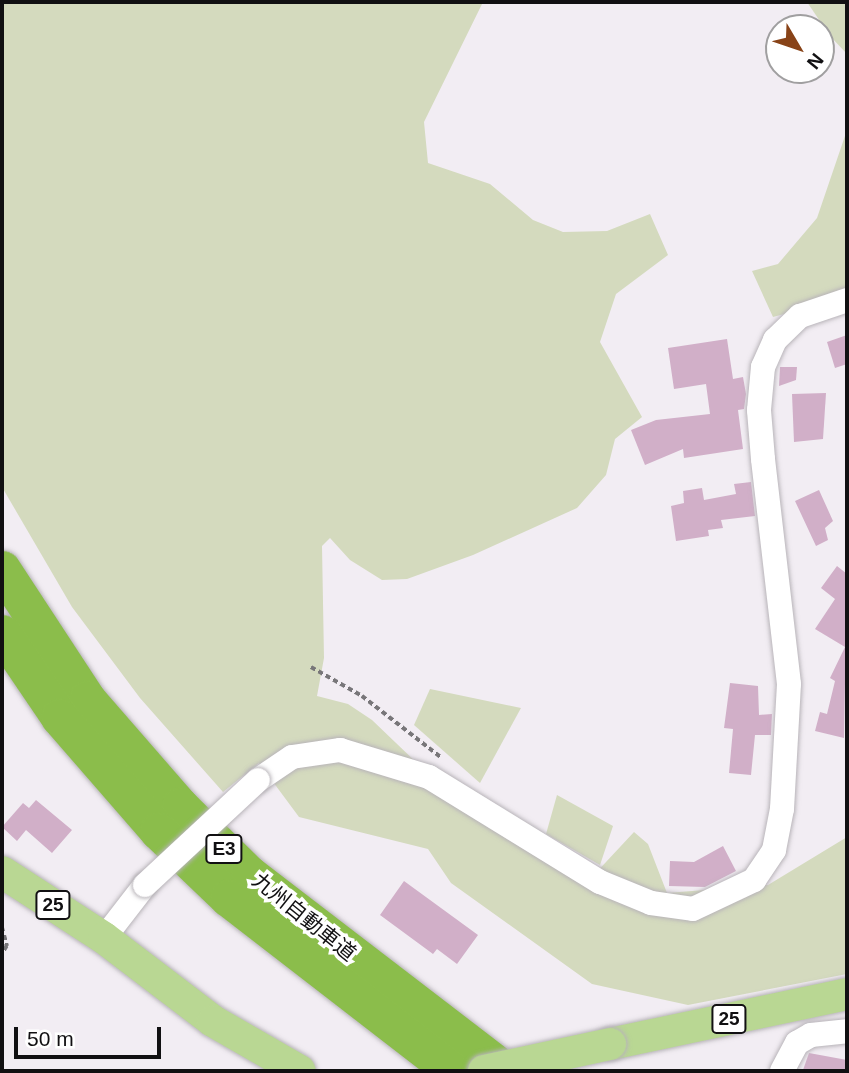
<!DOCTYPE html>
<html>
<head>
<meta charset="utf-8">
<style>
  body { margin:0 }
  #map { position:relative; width:849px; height:1073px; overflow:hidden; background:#f2edf3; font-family:Helvetica,"Noto Sans JP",sans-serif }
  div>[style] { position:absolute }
  .green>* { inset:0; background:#d4dabe }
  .building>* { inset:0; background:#d1afc8 }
  .path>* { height:3.5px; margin-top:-1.75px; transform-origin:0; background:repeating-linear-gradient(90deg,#787679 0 5px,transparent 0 8.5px) }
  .roads { filter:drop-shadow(0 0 2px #b8b4b9) drop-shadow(0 0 2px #b8b4b9) }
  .minor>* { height:24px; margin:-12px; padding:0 12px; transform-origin:12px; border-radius:12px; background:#fff }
  .major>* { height:32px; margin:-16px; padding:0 16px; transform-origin:16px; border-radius:16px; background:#b9d793 }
  .highway>* { height:37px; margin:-18.5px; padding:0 18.5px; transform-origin:18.5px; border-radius:18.5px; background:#8bbd4b }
  .bridges { filter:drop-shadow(0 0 2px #b8b4b9) drop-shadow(0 0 2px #b8b4b9) }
  .minor-bridge>* { height:24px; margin:-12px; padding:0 12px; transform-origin:12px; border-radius:12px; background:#fff }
  .major-bridge>* { height:32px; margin:-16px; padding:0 16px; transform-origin:16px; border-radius:16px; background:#b9d793 }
  span { translate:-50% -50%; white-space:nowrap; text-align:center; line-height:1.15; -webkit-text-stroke:7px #fff; paint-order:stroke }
  .shield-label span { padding:2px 5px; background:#fff; border:2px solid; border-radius:5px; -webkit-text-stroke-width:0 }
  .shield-label { font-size:19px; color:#111012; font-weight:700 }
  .street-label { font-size:21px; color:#111012 }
  .frame { position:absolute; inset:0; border:4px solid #111012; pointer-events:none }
  .north { position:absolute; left:765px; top:14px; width:70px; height:70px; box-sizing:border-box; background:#fff; border:2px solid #a09fa0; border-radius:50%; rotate:129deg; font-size:19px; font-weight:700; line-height:28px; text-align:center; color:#111012 }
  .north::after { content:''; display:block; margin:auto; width:24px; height:32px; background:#884318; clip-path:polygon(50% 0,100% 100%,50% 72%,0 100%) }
  .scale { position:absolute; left:14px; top:1027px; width:147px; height:32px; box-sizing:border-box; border:4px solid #111012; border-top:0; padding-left:9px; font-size:21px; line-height:24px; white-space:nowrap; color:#111012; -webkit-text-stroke:5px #fff; paint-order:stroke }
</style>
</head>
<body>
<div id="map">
  <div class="green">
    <i style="clip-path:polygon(2px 2px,483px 2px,424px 122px,428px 163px,490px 184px,533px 220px,563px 232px,607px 231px,650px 214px,668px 255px,616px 294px,600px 342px,642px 417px,615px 439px,606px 475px,577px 508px,473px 555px,407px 579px,382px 580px,350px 560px,330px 538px,322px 546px,324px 658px,317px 696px,348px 704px,372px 720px,467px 811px,592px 877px,634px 832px,648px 844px,667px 893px,768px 885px,847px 837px,847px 974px,688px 1005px,592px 984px,451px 883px,428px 849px,299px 817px,259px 763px,223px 792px,140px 698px,72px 607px,2px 487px)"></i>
    <i style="clip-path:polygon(807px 2px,847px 2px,847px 54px,830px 36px)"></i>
    <i style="clip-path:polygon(847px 130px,847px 297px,773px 317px,752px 271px,778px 264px,817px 218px)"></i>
    <i style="clip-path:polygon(430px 689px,521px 708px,480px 783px,414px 725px)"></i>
    <i style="clip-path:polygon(557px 795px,613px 826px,600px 865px,546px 834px)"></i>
  </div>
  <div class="building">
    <i style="clip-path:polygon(847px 335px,847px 364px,835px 368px,827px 342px)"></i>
    <i style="clip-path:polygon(727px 339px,733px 379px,743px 377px,746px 394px,744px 409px,738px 410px,743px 449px,684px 458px,683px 449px,645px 465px,631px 430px,656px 420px,710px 414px,706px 384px,674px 389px,668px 348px)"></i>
    <i style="clip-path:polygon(780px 367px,797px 367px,796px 380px,779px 386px)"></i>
    <i style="clip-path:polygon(826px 393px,823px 439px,794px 442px,792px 394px)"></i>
    <i style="clip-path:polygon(751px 482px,755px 516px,721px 520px,723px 528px,708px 530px,709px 536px,676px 541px,671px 506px,684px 503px,683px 491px,702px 488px,704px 500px,736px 494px,734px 484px)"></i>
    <i style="clip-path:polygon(819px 490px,833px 521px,825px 528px,828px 540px,816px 546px,795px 501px)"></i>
    <i style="clip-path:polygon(837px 566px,847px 574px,844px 738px,815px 731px,820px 712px,827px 714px,835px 681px,830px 678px,845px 647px,815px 629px,835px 599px,821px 588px)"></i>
    <i style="clip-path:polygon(730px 683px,758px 686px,759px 715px,772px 714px,771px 735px,755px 735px,751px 775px,729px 773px,733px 729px,724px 728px)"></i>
    <i style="clip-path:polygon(36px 800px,72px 830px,52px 853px,26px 830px,17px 841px,2px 827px,23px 803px,29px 808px)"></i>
    <i style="clip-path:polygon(723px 846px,736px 871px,705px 887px,669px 886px,670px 861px,694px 862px)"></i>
    <i style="clip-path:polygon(404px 881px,478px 935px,457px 964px,437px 949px,433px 954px,380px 915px)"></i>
    <i style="clip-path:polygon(809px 1053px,847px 1060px,847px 1071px,803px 1070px)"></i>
  </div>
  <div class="path">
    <i style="left:311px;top:667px;width:59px;rotate:29.6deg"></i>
    <i style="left:362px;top:696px;width:101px;rotate:37.8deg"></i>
    <i style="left:2px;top:927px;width:20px;rotate:75deg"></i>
    <i style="left:7px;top:946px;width:9px;rotate:122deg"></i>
  </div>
  <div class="roads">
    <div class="minor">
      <i style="left:258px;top:780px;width:41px;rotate:-34.1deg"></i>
      <i style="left:292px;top:757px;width:49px;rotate:-8.3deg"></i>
      <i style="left:340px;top:750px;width:93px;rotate:16.9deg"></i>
      <i style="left:429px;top:777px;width:201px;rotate:31.6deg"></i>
      <i style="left:600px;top:882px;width:55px;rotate:22.4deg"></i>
      <i style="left:651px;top:903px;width:42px;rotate:8.1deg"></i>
      <i style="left:693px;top:909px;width:68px;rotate:-25.4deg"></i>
      <i style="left:754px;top:880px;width:36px;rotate:-56deg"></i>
      <i style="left:774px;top:850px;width:42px;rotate:-79deg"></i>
      <i style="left:782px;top:809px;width:125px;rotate:-86.8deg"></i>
      <i style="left:789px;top:684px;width:226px;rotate:-96.6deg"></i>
      <i style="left:763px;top:459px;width:49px;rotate:-94.7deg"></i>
      <i style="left:759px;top:410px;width:43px;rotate:-84.7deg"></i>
      <i style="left:763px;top:367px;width:30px;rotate:-66deg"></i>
      <i style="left:775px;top:340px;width:35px;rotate:-44deg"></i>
      <i style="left:800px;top:316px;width:50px;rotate:-18.8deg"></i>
      <i style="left:104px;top:938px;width:67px;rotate:-52.3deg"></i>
      <i style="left:782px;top:1071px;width:32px;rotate:-62deg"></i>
      <i style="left:797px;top:1043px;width:16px;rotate:-30deg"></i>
      <i style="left:811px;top:1035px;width:36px;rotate:-6deg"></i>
    </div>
    <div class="major">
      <i style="left:2px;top:872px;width:121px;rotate:32.9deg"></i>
      <i style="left:104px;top:938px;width:137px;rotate:37.3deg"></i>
      <i style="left:213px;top:1021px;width:100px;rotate:29.9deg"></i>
      <i style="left:610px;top:1044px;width:242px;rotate:-11.9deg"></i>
    </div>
    <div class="highway">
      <i style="left:2px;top:569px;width:155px;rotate:56.8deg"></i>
      <i style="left:87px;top:699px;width:142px;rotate:49deg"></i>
      <i style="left:180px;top:806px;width:97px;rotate:44.6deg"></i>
      <i style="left:249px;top:874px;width:324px;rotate:37.5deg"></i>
      <i style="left:2px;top:633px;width:102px;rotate:55.8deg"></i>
      <i style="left:59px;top:717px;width:151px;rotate:49deg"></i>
      <i style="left:158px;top:831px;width:97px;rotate:43.7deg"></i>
      <i style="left:228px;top:898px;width:283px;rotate:37.7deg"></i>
    </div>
  </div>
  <div class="bridges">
    <div class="minor-bridge">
      <i style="left:145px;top:885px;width:154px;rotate:-42.9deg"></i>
    </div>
    <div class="major-bridge">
      <i style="left:484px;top:1071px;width:129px;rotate:-12.1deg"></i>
    </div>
  </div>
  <div class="shield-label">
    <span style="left:224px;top:849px">E3</span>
    <span style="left:53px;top:905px">25</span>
    <span style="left:729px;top:1019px">25</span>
  </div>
  <div class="street-label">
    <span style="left:304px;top:917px;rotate:39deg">九州自動車道</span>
  </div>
  <div class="frame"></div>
  <div class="north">N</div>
  <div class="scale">50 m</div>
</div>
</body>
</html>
